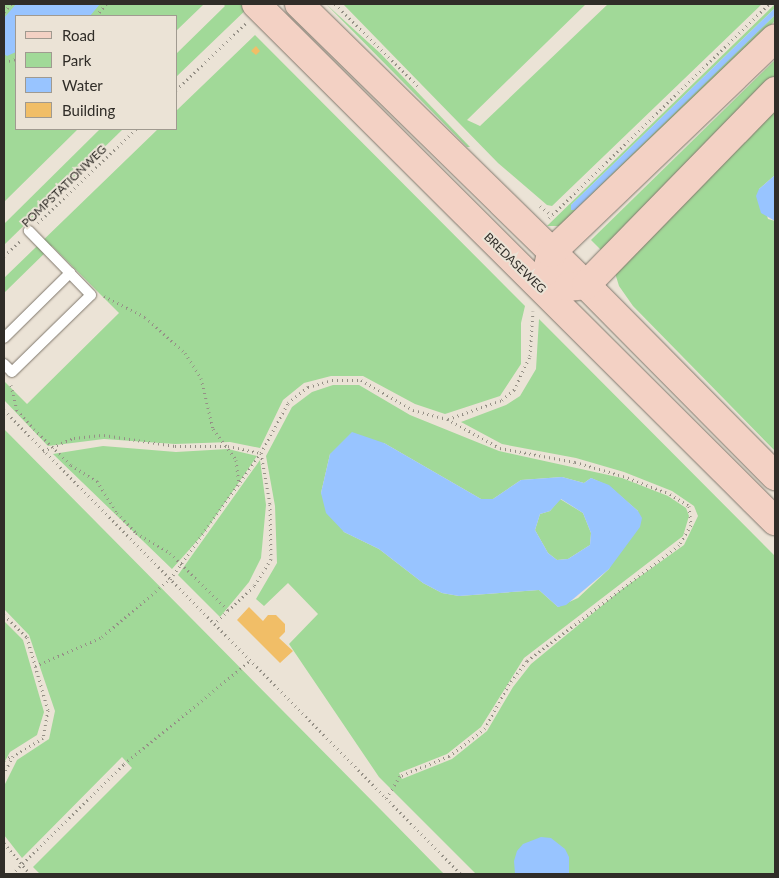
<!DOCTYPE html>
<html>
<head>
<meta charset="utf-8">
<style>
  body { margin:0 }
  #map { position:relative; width:779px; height:878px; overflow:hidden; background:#ebe3d6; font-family:Lato,sans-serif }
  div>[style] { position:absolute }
  .green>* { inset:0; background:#a1d998 }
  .water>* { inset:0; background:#98c4ff }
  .building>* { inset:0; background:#f1be67 }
  .path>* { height:3px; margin-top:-1.5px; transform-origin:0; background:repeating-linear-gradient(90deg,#959086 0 1px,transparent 0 5px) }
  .roads { filter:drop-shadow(0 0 1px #80786d) drop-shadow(0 0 1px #80786d) }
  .service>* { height:10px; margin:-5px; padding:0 5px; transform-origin:5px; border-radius:5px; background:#fff }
  .secondary>* { height:28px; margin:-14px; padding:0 14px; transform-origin:14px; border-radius:14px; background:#f3d1c4 }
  span { translate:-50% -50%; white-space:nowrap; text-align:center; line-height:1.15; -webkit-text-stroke:4px #ebe3d6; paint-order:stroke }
  .street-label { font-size:12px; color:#302d28 }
  .frame { position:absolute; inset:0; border:5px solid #302d28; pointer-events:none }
  .legend { position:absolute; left:15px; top:15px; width:162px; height:115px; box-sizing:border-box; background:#ebe3d6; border:1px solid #a09a90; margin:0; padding:6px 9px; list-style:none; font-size:15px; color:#302d28 }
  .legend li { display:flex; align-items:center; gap:10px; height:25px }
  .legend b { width:25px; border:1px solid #a09a90 }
</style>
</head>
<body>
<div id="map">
  <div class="green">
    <i style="clip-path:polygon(4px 4px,201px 4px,203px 5px,176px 31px,176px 16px,16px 16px,16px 129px,78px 129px,4px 202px)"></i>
    <i style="clip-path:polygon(223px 4px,252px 4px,176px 77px,176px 54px,225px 6px)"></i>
    <i style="clip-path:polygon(326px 4px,380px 53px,470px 147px,467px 147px)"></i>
    <i style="clip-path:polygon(343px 4px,586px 4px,467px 120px,480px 126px,608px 4px,762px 4px,552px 206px,547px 205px,498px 163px)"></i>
    <i style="clip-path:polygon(775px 4px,775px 8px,571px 205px,573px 210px,775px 15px,775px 21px,722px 73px,561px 226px,547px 226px)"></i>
    <i style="clip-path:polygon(255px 35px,525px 306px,521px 323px,521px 364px,500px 396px,445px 414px,415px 404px,363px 376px,331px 376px,304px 383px,283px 400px,260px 448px,230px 442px,175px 444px,104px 439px,48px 446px,4px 400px,4px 381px,27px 404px,119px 313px,52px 246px,4px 293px,4px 278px,158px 129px,176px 129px,176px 111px)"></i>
    <i style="clip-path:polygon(775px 60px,775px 76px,759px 94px,601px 250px,591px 240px)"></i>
    <i style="clip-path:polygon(775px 107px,775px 175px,759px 189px,768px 219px,775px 221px,775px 451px,633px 306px,619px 286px,615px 273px)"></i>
    <i style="clip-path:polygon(100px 129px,123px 129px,4px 245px,4px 224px)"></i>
    <i style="clip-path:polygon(evenodd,539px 319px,775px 556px,775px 874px,476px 874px,379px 777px,289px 644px,318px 614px,288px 583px,264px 606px,256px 599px,277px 563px,275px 506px,266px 456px,292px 407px,312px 392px,333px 385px,359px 385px,410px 415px,499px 451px,622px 478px,668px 496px,686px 508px,689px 516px,683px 536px,524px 658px,481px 727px,447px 754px,399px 773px,402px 779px,452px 759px,487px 731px,513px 687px,531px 664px,621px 590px,684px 545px,698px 516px,694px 506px,672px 491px,624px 472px,576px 458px,502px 444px,461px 422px,506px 405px,520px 396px,536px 369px,539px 319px,384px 443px,481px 499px,493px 499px,521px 480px,562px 477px,584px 483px,591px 478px,609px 486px,638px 511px,609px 569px,578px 598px,558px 607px,539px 590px,459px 596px,442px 593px,423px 583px,379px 549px,344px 532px,321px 493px,330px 454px,384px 443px)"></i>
    <i style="clip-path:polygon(4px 429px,384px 813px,444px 874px,40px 874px,33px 867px,132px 768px,122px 757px,22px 858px,4px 835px,4px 786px,17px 760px,49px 739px,55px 711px,29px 635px,4px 609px)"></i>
    <i style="clip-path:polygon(103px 446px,176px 452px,228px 449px,257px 456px,204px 533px,172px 569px,53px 454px)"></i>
    <i style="clip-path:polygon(260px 460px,266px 505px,261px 558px,249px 582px,220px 617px,178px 575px)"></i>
    <i style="clip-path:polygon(560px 499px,583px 513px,591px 533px,590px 545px,568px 559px,557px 560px,548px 553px,535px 530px,540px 514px,550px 511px)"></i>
    <i style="clip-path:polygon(4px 621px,23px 640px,44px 712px,37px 735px,10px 752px,4px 763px)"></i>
  </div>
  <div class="water">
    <i style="clip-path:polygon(16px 4px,100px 4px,90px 16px,16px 16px,16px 52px,7px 56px,4px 54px,4px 18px)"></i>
    <i style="clip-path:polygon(775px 8px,775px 15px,575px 210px,571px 210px,571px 205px)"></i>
    <i style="clip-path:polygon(775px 175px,775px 221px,761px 213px,756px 196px,759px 189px)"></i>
    <i style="clip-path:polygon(evenodd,352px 432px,384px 443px,481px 499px,493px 499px,521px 480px,562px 477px,584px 483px,591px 478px,609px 485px,638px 511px,642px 518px,640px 527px,609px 569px,566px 605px,558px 607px,539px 590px,459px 596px,442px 593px,423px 583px,379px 549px,344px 532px,326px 513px,321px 493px,330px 454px,352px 432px,561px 499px,583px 513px,591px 533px,590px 545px,568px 559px,557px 560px,548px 553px,535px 530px,540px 514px,550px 511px,561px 499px)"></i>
    <i style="clip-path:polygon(541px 837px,551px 838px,565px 849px,569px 857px,569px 874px,515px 874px,514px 861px,517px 851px,523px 844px)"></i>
  </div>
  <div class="building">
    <i style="clip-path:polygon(256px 46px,260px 51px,256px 55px,251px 51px)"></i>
    <i style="clip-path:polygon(249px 607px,263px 621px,268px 615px,276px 615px,285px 624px,285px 632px,279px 638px,293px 651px,280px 663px,237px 620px)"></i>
  </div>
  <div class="path">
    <i style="left:335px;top:4px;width:117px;rotate:44.7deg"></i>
    <i style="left:4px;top:12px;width:11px;rotate:-49deg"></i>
    <i style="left:96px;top:16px;width:16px;rotate:-50deg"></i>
    <i style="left:4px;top:62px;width:12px;rotate:-14deg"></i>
    <i style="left:176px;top:90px;width:97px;rotate:-43.7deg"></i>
    <i style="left:540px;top:206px;width:15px;rotate:37deg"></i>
    <i style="left:549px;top:218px;width:307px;rotate:-44.2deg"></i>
    <i style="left:38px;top:223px;width:136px;rotate:-43.8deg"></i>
    <i style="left:4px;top:256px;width:22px;rotate:-43deg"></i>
    <i style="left:104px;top:296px;width:46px;rotate:27.1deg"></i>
    <i style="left:145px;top:317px;width:54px;rotate:42deg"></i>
    <i style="left:185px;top:353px;width:30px;rotate:57deg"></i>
    <i style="left:201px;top:378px;width:52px;rotate:76.8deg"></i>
    <i style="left:213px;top:429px;width:39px;rotate:53deg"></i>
    <i style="left:236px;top:460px;width:25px;rotate:83deg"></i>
    <i style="left:11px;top:385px;width:26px;rotate:77deg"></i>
    <i style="left:17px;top:410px;width:25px;rotate:48deg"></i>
    <i style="left:34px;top:429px;width:52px;rotate:44.2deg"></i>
    <i style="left:71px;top:465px;width:31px;rotate:32deg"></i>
    <i style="left:97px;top:481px;width:38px;rotate:58deg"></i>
    <i style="left:117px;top:513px;width:28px;rotate:46deg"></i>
    <i style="left:136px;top:533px;width:39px;rotate:30deg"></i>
    <i style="left:170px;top:553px;width:81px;rotate:44.5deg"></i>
    <i style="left:4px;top:410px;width:544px;rotate:45.45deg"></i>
    <i style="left:448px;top:419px;width:57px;rotate:-19.4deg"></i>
    <i style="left:502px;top:400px;width:16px;rotate:-40deg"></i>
    <i style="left:514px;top:390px;width:38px;rotate:-65deg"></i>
    <i style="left:530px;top:356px;width:45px;rotate:-86.2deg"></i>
    <i style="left:43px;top:451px;width:34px;rotate:-23deg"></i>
    <i style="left:74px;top:438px;width:30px;rotate:-6deg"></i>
    <i style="left:104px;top:435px;width:72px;rotate:8.8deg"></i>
    <i style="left:175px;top:446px;width:53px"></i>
    <i style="left:228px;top:446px;width:34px;rotate:12deg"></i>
    <i style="left:261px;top:453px;width:57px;rotate:-61.6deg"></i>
    <i style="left:288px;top:403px;width:26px;rotate:-39deg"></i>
    <i style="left:308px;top:387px;width:25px;rotate:-16deg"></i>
    <i style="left:332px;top:380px;width:29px"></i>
    <i style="left:361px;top:380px;width:60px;rotate:30deg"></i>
    <i style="left:413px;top:410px;width:35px;rotate:15deg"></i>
    <i style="left:447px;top:419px;width:60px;rotate:28.7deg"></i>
    <i style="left:500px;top:448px;width:76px;rotate:10.6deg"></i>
    <i style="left:575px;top:462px;width:50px;rotate:16.3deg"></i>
    <i style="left:623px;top:476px;width:50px;rotate:21deg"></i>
    <i style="left:670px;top:494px;width:22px;rotate:32deg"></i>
    <i style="left:689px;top:506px;width:19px;rotate:84deg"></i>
    <i style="left:691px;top:525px;width:23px;rotate:121deg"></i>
    <i style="left:679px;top:545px;width:191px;rotate:142.7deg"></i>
    <i style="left:527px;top:661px;width:29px;rotate:128deg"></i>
    <i style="left:509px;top:684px;width:50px;rotate:118.6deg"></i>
    <i style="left:485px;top:728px;width:46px;rotate:142.1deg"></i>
    <i style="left:449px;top:756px;width:53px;rotate:157.8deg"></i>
    <i style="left:400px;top:776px;width:26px;rotate:122deg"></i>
    <i style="left:386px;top:798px;width:107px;rotate:45.4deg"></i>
    <i style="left:4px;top:615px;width:32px;rotate:44deg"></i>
    <i style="left:27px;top:637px;width:76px;rotate:74deg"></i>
    <i style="left:48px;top:710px;width:28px;rotate:100deg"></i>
    <i style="left:43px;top:738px;width:35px;rotate:149deg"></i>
    <i style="left:13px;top:756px;width:20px;rotate:117deg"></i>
    <i style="left:35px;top:666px;width:73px;rotate:-23.4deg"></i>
    <i style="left:102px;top:637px;width:89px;rotate:-40.5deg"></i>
    <i style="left:170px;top:579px;width:155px;rotate:-54.2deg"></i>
    <i style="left:261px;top:453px;width:52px;rotate:80deg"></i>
    <i style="left:270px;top:504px;width:55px;rotate:89deg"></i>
    <i style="left:271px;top:559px;width:32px;rotate:122deg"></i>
    <i style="left:254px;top:586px;width:55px;rotate:136.5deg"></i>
    <i style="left:4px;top:760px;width:9px;rotate:-27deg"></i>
    <i style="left:4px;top:843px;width:40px;rotate:50deg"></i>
    <i style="left:12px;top:874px;width:157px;rotate:-44.5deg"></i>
    <i style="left:124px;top:764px;width:163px;rotate:-39.3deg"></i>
  </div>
  <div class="roads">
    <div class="service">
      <i style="left:4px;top:338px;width:93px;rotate:-44.6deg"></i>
      <i style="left:70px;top:273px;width:59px;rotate:-134.3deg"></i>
      <i style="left:4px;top:364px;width:11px;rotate:45deg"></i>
      <i style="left:12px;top:372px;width:110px;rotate:-44.3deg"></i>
      <i style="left:91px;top:295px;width:30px;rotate:-134deg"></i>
    </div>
    <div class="secondary">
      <i style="left:256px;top:4px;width:733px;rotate:44.89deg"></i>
      <i style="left:299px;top:4px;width:402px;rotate:44.4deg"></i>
      <i style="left:586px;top:285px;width:269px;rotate:45.3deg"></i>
      <i style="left:547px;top:271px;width:18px;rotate:-77deg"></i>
      <i style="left:551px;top:253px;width:310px;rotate:-43.8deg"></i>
      <i style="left:568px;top:287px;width:18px;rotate:-6deg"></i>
      <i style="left:586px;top:285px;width:271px;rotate:-45.7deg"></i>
    </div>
  </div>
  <div class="street-label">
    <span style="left:64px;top:186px;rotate:-44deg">POMPSTATIONWEG</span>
    <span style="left:515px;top:263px;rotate:44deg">BREDASEWEG</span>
  </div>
  <div class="frame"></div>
  <ul class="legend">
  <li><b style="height:6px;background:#f3d1c4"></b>Road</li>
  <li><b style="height:14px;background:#a1d998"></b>Park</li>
  <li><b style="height:14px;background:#98c4ff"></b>Water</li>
  <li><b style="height:14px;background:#f1be67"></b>Building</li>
  </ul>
</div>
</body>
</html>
